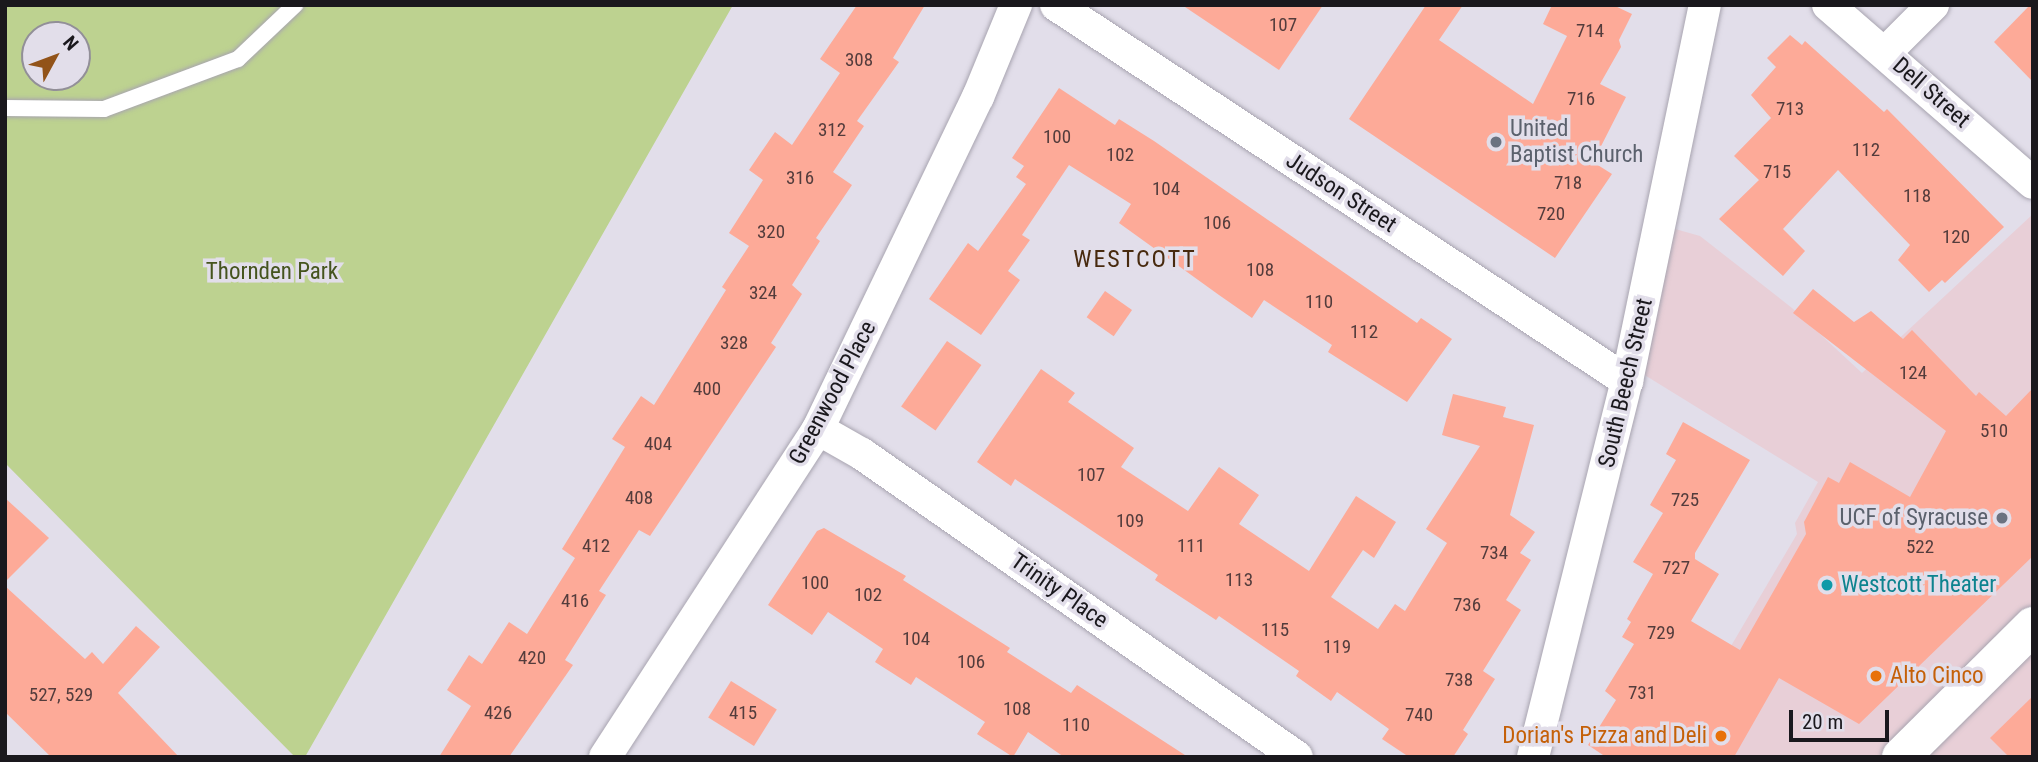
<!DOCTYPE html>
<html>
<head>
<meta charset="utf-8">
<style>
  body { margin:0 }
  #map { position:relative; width:2038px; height:762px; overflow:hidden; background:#e2deea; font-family:"Roboto Condensed",sans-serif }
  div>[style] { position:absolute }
  .commercial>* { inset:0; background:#e8cfd7 }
  .green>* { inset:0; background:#bdd290 }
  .building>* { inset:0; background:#fdaa98; transform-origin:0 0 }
  .roads { filter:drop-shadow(0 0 2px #a8a4b0) drop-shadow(0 0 2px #a8a4b0) }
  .service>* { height:16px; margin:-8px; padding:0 8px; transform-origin:8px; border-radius:8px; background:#fff }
  .minor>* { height:32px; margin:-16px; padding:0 16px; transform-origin:16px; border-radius:16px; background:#fff }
  .tertiary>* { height:38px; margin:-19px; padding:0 19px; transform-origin:19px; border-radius:19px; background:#fff }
  .dots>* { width:19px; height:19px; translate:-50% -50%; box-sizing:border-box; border:4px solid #e2deea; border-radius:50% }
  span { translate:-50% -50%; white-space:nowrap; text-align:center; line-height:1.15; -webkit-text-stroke:7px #e2deea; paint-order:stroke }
  .number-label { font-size:19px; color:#533c3c }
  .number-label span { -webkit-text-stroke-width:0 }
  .street-label { font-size:23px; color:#1a181d }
  .worship-label { font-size:23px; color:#5b616d }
  .left { translate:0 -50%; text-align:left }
  .right { translate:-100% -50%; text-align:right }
  .park-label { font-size:23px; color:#45541e }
  .culture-label { font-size:23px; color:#0d838f }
  .food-label { font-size:23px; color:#c56008 }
  .neighbourhood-label { font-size:24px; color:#482a0f; letter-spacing:2px }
  .frame { position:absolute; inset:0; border:7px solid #1a181d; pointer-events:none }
  .north { position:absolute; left:21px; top:21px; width:70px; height:70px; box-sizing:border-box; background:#e2deea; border:2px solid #928f98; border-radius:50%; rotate:49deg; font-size:19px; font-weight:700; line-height:28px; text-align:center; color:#1a181d }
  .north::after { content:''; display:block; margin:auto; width:24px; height:32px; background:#925319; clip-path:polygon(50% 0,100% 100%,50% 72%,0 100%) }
  .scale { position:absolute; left:1789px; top:710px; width:100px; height:32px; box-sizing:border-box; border:4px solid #1a181d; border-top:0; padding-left:9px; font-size:21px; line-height:24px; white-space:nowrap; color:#1a181d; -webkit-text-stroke:5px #e2deea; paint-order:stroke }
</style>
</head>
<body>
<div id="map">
  <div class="commercial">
    <i style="clip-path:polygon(2033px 214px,2033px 757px,1681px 757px,1731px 646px,1797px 534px,1795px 523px,1818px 482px,1630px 366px,1661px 225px,1700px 236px,1792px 308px,1862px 373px)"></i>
  </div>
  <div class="green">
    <i style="clip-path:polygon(evenodd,5px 5px,733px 5px,305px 757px,295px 757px,5px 463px,5px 5px,35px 35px,77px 35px,77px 77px,35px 77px,35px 35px)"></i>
  </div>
  <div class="building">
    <i style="clip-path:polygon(857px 5px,925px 5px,893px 58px,899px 62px,857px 121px,864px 126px,833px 172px,852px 185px,816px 238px,820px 241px,792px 285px,802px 294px,771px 343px,776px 347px,650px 536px,639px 530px,599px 591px,606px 595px,565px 660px,573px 665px,509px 757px,439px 757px,471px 706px,447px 690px,469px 655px,482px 664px,509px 622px,527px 634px,575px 558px,562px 549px,625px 447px,612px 439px,641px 396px,654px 405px,726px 290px,722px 287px,749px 246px,729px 233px,763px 180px,749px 170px,775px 132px,792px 145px,840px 73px,820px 59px)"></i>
    <i style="clip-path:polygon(1182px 5px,1323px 5px,1279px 70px)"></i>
    <i style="clip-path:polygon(1426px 5px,1463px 5px,1439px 40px,1533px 104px,1567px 36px,1543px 24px,1552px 5px,1613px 5px,1632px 14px,1619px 40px,1621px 47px,1600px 84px,1626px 97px,1593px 162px,1612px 174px,1555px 258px,1349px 119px)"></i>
    <i style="clip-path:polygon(2030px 5px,2033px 5px,2033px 82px,1994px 42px)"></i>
    <i style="clip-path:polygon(1790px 35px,1802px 45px,1805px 41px,1884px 112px,1887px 109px,2004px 227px,1945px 283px,1942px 280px,1929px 292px,1898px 260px,1910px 245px,1838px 170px,1783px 229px,1805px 251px,1783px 276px,1719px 219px,1759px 180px,1734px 156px,1771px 118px,1751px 95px,1776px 67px,1767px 58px)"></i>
    <i style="clip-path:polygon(1059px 88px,1115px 125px,1119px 119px,1154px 141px,1417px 323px,1421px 318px,1452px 339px,1407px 402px,1328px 352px,1332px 345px,1264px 300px,1252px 318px,1219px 295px,1119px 223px,1131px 204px,1069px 165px,1022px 235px,1030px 240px,1008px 271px,1020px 280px,981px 335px,929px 299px,968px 243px,978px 251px,1026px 184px,1016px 177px,1024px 166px,1012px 158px)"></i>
    <i style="clip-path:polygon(1813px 289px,1854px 322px,1871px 311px,1903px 339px,1912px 330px,1976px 396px,1979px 392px,2006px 416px,2033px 388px,2033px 556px,1859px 724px,1779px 678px,1734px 757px,1606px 757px,1588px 745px,1616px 700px,1605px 691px,1634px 644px,1622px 637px,1631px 622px,1627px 619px,1653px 574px,1633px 562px,1663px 513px,1650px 505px,1676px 460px,1666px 454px,1683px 422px,1750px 460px,1695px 553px,1695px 559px,1719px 574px,1691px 621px,1740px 650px,1806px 534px,1804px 522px,1828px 477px,1839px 483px,1850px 462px,1910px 497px,1946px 431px,1793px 313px)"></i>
    <i style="left:1105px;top:291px;width:33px;height:32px;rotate:35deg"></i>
    <i style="left:947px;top:341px;width:42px;height:80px;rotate:35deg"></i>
    <i style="clip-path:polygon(1041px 369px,1075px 393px,1068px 402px,1134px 448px,1121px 467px,1188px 511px,1219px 467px,1259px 495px,1239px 524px,1309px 571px,1356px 496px,1396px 522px,1374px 558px,1363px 550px,1331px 597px,1378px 629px,1395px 604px,1405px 611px,1447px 543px,1426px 529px,1480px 446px,1442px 435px,1453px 394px,1506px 407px,1503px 417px,1534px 425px,1510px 515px,1535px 532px,1520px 553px,1531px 560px,1506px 600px,1521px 610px,1483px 671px,1495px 679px,1463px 730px,1468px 734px,1453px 757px,1409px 757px,1382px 739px,1389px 729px,1337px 692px,1331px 701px,1296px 676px,1299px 671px,1219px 616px,1216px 620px,1155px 580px,1158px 575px,1015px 479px,1011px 486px,977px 462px)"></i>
    <i style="clip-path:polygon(5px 498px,49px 538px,5px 582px)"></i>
    <i style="clip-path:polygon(824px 528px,906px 576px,903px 580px,1010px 648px,1007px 652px,1071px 693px,1077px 685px,1188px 757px,1064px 757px,1028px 732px,1013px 757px,977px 734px,985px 722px,916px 677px,911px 685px,875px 662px,883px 649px,828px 612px,812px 635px,768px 605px,817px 531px)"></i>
    <i style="clip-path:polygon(5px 586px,85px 659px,92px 652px,103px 664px,136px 626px,160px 647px,118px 693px,179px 757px,51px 757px,5px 712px)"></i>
    <i style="left:731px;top:681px;width:54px;height:43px;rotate:32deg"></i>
    <i style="clip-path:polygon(2033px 696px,2033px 757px,2009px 757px,1990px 738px)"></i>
  </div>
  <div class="roads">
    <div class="service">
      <i style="left:5px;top:108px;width:99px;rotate:0.6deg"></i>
      <i style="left:104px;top:109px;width:143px;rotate:-20.5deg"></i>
      <i style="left:238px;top:59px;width:79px;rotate:-43.5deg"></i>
    </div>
    <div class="minor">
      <i style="left:1056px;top:5px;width:684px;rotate:33.36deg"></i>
      <i style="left:1828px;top:5px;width:271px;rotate:41deg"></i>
      <i style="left:1885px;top:53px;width:68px;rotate:-45deg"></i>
      <i style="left:818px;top:429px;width:51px;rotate:29.6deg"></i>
      <i style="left:862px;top:454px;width:530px;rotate:34.86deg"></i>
      <i style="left:605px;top:757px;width:391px;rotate:-57deg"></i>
      <i style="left:818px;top:429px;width:369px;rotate:-64.3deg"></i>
      <i style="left:978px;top:97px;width:100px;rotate:-67.6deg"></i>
      <i style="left:1533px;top:757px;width:388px;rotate:-76deg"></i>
      <i style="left:1627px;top:381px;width:384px;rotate:-78.3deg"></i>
    </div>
    <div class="tertiary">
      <i style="left:1901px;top:757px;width:186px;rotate:-44.8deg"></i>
    </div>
  </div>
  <div class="dots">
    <i style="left:1496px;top:142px;background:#6b7280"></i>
    <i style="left:2002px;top:518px;background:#6b7280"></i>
    <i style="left:1827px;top:585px;background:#0f9aa8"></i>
    <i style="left:1876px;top:676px;background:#e8710a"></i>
    <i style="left:1721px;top:736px;background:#e8710a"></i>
  </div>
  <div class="number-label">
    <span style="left:1283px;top:25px">107</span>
    <span style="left:1590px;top:31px">714</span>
    <span style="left:859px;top:60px">308</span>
    <span style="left:1581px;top:99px">716</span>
    <span style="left:1790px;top:109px">713</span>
    <span style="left:832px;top:130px">312</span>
    <span style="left:1057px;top:137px">100</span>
    <span style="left:1866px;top:150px">112</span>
    <span style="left:1120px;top:155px">102</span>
    <span style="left:1777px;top:172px">715</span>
    <span style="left:800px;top:178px">316</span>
    <span style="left:1568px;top:183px">718</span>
    <span style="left:1166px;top:189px">104</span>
    <span style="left:1917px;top:196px">118</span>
    <span style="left:1551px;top:214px">720</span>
    <span style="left:1217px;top:223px">106</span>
    <span style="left:771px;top:232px">320</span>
    <span style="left:1956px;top:237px">120</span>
    <span style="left:1260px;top:270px">108</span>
    <span style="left:763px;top:293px">324</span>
    <span style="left:1319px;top:302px">110</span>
    <span style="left:1364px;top:332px">112</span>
    <span style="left:734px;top:343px">328</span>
    <span style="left:1913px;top:373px">124</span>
    <span style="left:707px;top:389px">400</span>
    <span style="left:1994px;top:431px">510</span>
    <span style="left:658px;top:444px">404</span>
    <span style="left:1091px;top:475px">107</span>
    <span style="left:639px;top:498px">408</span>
    <span style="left:1685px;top:500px">725</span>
    <span style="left:1130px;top:521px">109</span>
    <span style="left:596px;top:546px">412</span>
    <span style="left:1191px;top:546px">111</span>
    <span style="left:1920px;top:547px">522</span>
    <span style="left:1494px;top:553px">734</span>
    <span style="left:1676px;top:568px">727</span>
    <span style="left:1239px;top:580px">113</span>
    <span style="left:815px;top:583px">100</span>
    <span style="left:868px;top:595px">102</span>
    <span style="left:575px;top:601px">416</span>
    <span style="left:1467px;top:605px">736</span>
    <span style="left:1275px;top:630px">115</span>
    <span style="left:1661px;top:633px">729</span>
    <span style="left:916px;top:639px">104</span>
    <span style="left:1337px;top:647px">119</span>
    <span style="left:532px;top:658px">420</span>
    <span style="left:971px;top:662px">106</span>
    <span style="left:1459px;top:680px">738</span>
    <span style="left:1642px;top:693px">731</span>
    <span style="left:61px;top:695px">527, 529</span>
    <span style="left:1017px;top:709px">108</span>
    <span style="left:498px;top:713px">426</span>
    <span style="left:743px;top:713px">415</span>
    <span style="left:1419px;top:715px">740</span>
    <span style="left:1076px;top:725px">110</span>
  </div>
  <div class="street-label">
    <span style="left:1931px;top:93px;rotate:41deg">Dell Street</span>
    <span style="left:1341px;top:193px;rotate:33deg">Judson Street</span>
    <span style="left:1626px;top:383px;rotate:-77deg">South Beech Street</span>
    <span style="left:833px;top:393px;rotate:-62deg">Greenwood Place</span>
    <span style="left:1059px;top:591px;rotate:35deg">Trinity Place</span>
  </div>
  <div class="worship-label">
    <span class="left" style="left:1510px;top:142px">United<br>Baptist Church</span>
    <span class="right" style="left:1988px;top:518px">UCF of Syracuse</span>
  </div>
  <div class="park-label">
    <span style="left:272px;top:272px">Thornden Park</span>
  </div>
  <div class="culture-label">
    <span class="left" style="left:1841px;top:585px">Westcott Theater</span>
  </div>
  <div class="food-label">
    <span class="left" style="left:1890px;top:676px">Alto Cinco</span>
    <span class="right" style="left:1707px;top:736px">Dorian's Pizza and Deli</span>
  </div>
  <div class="neighbourhood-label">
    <span style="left:1135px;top:260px">WESTCOTT</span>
  </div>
  <div class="frame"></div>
  <div class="north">N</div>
  <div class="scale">20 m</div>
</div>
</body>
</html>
